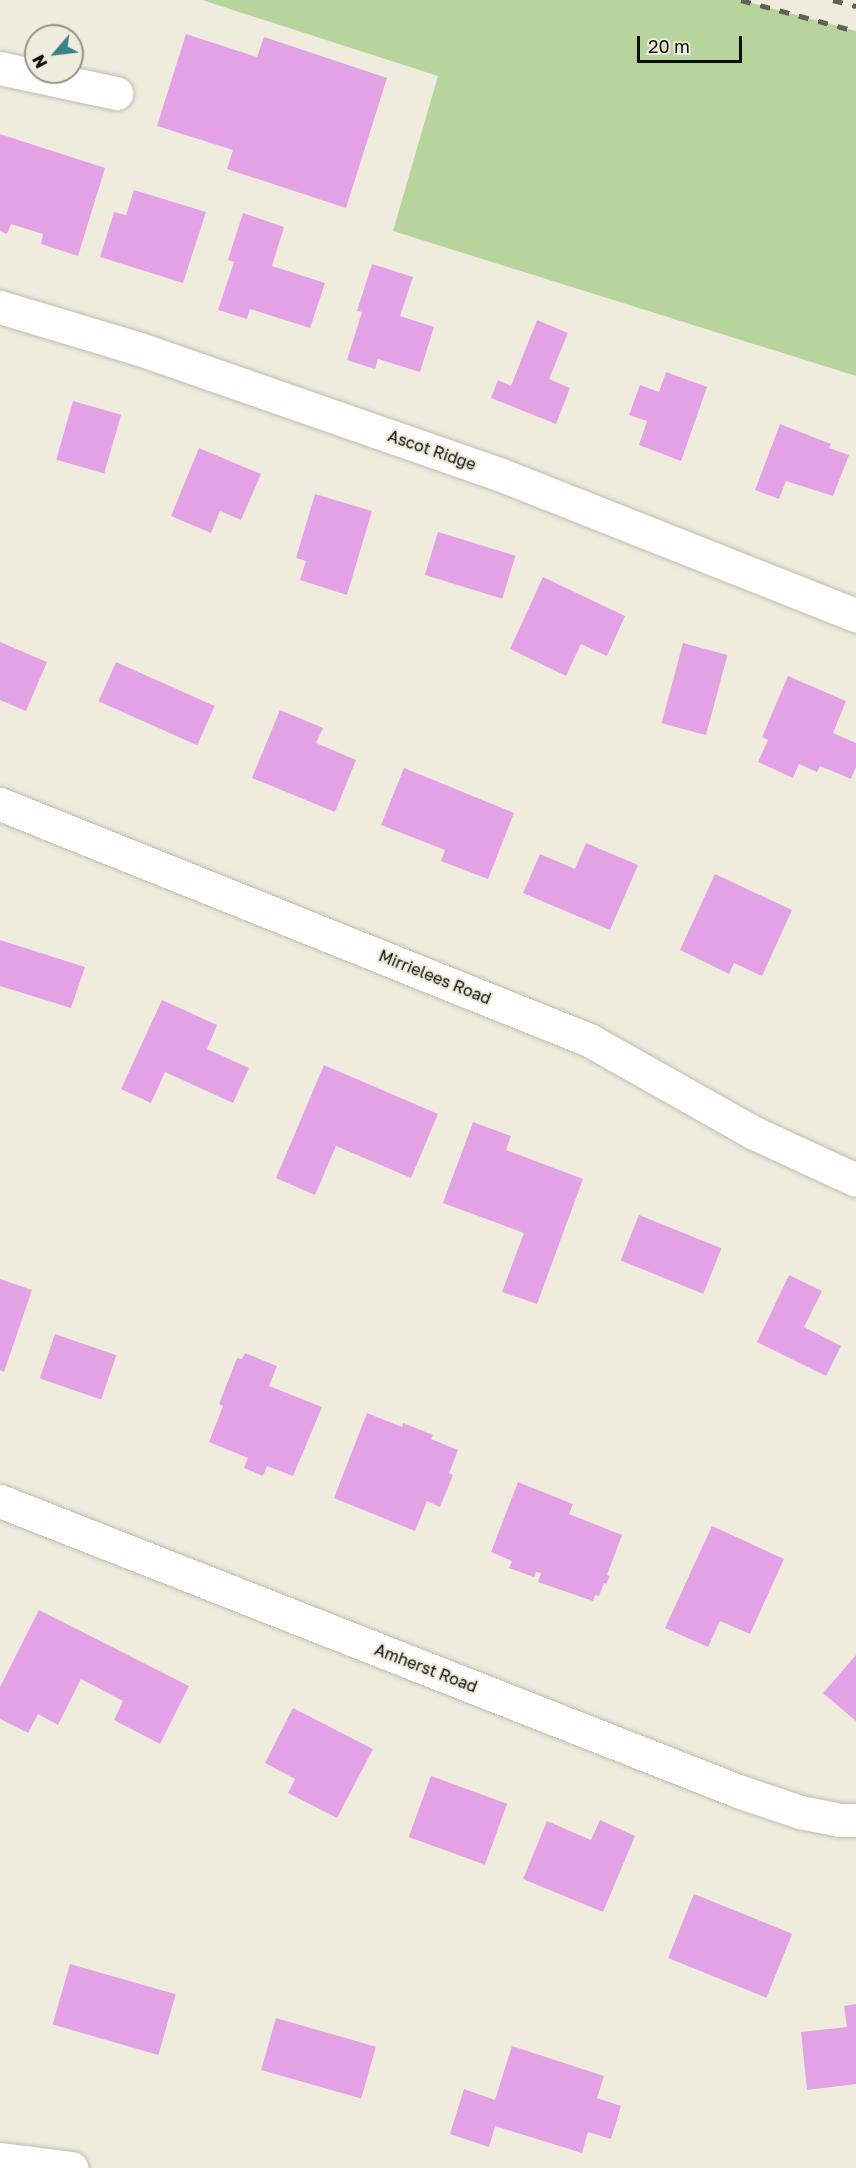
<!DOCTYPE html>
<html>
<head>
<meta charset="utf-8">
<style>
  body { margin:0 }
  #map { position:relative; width:856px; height:2168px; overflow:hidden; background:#f0ecdd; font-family:"Golos Text",sans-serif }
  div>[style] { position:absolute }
  .green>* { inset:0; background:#b8d49d }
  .building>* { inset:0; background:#e4a2e6; transform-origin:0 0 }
  .roads { filter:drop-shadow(0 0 2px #c0bcae) drop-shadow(0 0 2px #c0bcae) }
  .minor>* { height:33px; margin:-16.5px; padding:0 16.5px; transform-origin:16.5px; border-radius:16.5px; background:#fff }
  .rail>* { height:4.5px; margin-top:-2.25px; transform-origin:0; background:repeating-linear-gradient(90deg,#626058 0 10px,transparent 0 20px) }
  span { translate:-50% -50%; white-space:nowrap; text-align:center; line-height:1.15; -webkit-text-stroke:4.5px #f0ecdd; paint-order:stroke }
  .street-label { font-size:16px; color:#0e0c08 }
  .north { position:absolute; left:24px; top:24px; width:60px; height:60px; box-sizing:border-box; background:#f0ecdd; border:2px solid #969288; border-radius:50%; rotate:242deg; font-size:16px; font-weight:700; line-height:24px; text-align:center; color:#0e0c08 }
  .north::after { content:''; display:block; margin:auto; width:21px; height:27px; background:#3a818a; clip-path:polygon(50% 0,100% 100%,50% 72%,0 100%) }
  .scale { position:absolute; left:637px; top:36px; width:105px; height:27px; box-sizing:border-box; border:3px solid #0e0c08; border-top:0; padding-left:8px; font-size:18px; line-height:21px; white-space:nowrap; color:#0e0c08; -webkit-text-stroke:4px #f0ecdd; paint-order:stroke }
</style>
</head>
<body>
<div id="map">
  <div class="green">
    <i style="clip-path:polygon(202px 0,741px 0,856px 31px,856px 376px,393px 231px,438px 76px)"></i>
  </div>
  <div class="building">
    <i style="clip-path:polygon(186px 34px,257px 57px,264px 37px,387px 78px,346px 208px,227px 169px,233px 150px,157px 126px)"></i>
    <i style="clip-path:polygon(0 134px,105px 168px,78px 256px,41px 244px,43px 234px,11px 224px,7px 234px,0 231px)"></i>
    <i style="clip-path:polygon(134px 190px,206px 212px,183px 283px,100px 257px,114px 212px,126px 215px)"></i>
    <i style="clip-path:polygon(243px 213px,284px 227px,272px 266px,325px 283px,310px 328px,250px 309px,247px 319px,218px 310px,234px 262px,228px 260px)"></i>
    <i style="clip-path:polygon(372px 264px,413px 277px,400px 316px,434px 327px,420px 372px,378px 359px,375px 369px,347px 360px,362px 312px,357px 311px)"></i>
    <i style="clip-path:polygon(537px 320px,568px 333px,549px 379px,570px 388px,556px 424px,491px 398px,498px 380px,511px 386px)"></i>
    <i style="clip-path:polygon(666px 372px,707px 387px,681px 461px,639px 445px,647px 421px,629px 415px,640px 385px,659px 392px)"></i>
    <i style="left:73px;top:401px;width:50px;height:61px;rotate:16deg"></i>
    <i style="clip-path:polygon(780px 424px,831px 444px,829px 448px,849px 455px,833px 496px,786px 481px,779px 499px,755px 490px)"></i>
    <i style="clip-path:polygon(199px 448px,261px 474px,241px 520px,220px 511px,211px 533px,171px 516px)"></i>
    <i style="clip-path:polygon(315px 494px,372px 511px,347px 595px,300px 580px,306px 561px,296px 558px)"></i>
    <i style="left:438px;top:532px;width:81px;height:45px;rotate:17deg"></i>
    <i style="clip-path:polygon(543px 577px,625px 616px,607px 656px,581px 644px,566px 676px,510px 649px)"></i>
    <i style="clip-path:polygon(0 642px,47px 662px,26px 711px,0 700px)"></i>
    <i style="left:683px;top:643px;width:46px;height:83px;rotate:15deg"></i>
    <i style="left:116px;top:662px;width:108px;height:43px;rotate:24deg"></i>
    <i style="clip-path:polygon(788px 676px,846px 701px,833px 733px,856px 743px,856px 767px,851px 779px,820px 766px,817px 772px,799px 764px,793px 778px,758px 762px,768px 740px,762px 737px)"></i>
    <i style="clip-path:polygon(280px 710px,323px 728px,316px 743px,356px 760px,335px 812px,252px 778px)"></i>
    <i style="clip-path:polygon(404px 768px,514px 813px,488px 879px,441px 861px,445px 850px,381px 825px)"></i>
    <i style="clip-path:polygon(586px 843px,638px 865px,610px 930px,523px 893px,540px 854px,575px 869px)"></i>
    <i style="clip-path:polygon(715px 874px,792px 910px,762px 976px,734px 963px,729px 974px,680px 950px)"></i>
    <i style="clip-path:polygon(0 940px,85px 967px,71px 1008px,0 986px)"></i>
    <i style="clip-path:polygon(162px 1000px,217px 1025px,207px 1049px,249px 1068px,233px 1103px,165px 1072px,151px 1103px,121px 1089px)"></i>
    <i style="clip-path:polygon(324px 1065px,438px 1114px,411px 1178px,336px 1146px,315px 1195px,276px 1178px)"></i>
    <i style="clip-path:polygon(473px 1122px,511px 1136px,506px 1150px,583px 1179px,537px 1304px,502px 1292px,524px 1233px,443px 1203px)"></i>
    <i style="left:639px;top:1215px;width:89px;height:49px;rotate:22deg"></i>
    <i style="clip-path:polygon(789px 1275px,822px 1291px,804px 1327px,841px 1346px,826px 1376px,757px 1342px)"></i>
    <i style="clip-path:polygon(0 1279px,32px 1290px,4px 1372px,0 1370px)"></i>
    <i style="left:55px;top:1334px;width:65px;height:47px;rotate:19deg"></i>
    <i style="clip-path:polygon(245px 1353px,277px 1366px,269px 1386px,322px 1407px,293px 1476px,267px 1466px,263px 1476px,244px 1468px,248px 1458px,209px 1442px,223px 1406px,219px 1404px,237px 1358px,242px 1359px)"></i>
    <i style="clip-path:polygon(367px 1413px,402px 1427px,403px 1423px,433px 1435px,431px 1439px,458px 1450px,449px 1473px,453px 1475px,440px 1507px,427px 1501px,415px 1531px,334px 1498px)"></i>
    <i style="clip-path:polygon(518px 1482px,573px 1504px,569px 1514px,622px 1535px,607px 1575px,610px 1576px,606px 1584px,604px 1583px,599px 1596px,595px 1595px,593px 1601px,538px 1582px,541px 1573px,536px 1572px,534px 1577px,509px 1568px,512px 1561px,491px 1552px)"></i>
    <i style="clip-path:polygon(712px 1526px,784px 1559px,750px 1634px,720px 1621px,708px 1647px,665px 1628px)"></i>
    <i style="clip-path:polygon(39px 1610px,189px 1686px,160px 1744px,114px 1720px,123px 1701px,81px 1679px,58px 1725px,38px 1714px,28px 1733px,0 1719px,0 1687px)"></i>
    <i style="clip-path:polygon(856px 1655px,856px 1721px,823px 1693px)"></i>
    <i style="clip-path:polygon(293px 1708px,373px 1749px,337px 1818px,288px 1793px,295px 1779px,265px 1763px)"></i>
    <i style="left:431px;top:1776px;width:81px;height:65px;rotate:20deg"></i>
    <i style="clip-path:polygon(600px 1820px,635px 1836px,603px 1912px,523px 1879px,547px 1821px,591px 1840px)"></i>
    <i style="left:694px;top:1894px;width:106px;height:69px;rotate:22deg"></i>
    <i style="left:70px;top:1964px;width:110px;height:63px;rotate:16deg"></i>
    <i style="clip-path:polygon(856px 2004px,856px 2084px,807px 2090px,801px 2032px,847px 2027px,844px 2006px)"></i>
    <i style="left:276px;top:2018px;width:104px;height:54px;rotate:16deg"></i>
    <i style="clip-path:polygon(512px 2046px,604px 2076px,597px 2098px,621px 2106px,611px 2139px,588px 2132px,582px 2153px,495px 2126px,489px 2147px,450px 2134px,464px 2089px,495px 2100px)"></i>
  </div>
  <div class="roads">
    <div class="minor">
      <i style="left:0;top:68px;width:119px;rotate:12.2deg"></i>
      <i style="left:0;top:307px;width:143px;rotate:16.7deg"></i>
      <i style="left:137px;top:348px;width:383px;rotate:19.2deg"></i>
      <i style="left:499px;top:474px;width:384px;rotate:21.6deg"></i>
      <i style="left:0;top:804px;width:635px;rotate:21.83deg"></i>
      <i style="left:589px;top:1040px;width:189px;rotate:29.4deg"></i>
      <i style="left:754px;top:1133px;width:112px;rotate:24.7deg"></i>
      <i style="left:0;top:1501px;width:793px;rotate:21.45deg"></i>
      <i style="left:738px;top:1791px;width:65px;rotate:18.7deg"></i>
      <i style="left:800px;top:1812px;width:41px;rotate:11.3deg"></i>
      <i style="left:840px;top:1820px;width:16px"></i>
      <i style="left:0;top:2159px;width:72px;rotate:7.2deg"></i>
    </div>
  </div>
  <div class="rail">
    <i style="left:741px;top:0;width:119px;rotate:15.1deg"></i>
    <i style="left:833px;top:0;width:24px;rotate:15deg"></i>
  </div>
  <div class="street-label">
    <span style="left:432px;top:450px;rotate:19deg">Ascot Ridge</span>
    <span style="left:435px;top:977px;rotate:22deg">Mirrielees Road</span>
    <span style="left:426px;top:1668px;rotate:21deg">Amherst Road</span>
  </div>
  <div class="north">N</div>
  <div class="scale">20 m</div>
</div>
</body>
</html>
